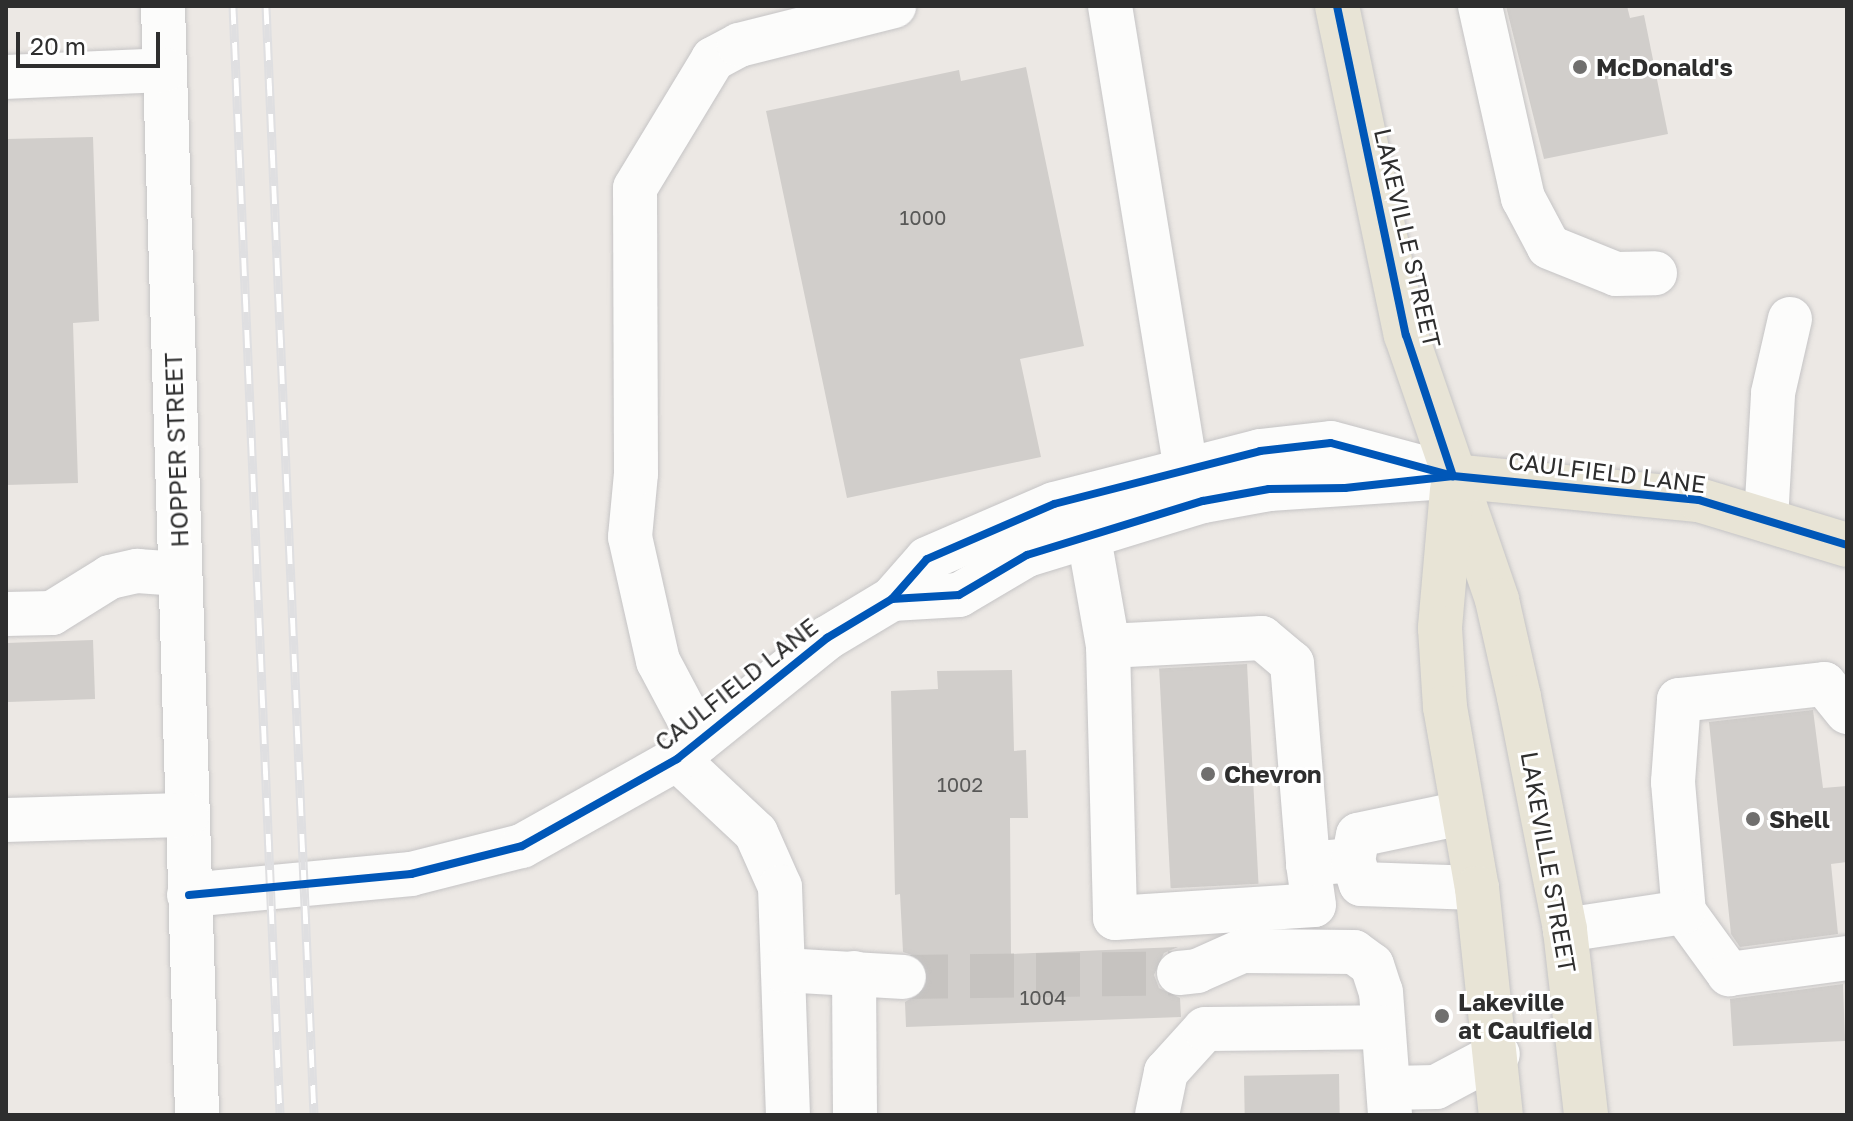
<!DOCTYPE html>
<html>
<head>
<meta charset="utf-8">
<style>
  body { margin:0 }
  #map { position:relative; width:1853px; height:1121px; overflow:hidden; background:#ece8e4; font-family:"Golos Text",sans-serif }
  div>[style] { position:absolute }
  .building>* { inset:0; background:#d1cecb; transform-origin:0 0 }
  .minor-tunnel>* { height:44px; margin-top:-22px; transform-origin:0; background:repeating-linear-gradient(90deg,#c6c3c0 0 44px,transparent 0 66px) }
  .roads { filter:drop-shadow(0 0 2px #c5c4c5) drop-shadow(0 0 2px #c5c4c5) }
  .minor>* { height:44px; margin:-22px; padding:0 22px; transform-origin:22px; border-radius:22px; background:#fcfcfb }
  .major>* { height:44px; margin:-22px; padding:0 22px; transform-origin:22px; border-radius:22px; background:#e8e4d6 }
  .rail>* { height:9px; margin-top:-4.5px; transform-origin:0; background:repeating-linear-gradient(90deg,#fff 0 18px,#dfdfe1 0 36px); box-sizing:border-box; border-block:2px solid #dfdfe1 }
  .cycleway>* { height:8px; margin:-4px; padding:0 4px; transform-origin:4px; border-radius:4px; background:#0057b8 }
  .dots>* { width:22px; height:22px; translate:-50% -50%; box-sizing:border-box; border:4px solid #fff; border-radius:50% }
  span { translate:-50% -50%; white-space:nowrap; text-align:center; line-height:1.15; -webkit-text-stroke:6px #fff; paint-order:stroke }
  .number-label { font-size:20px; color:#585857 }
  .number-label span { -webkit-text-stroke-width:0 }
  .poi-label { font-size:24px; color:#2e2e2e; font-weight:700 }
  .left { translate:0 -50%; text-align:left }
  .street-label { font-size:24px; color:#2e2e2e }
  .frame { position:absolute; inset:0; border:8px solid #2e2e2e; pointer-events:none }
  .scale { position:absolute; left:16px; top:32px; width:144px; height:36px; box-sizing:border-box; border:4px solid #2e2e2e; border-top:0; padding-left:10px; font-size:24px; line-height:28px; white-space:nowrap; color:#2e2e2e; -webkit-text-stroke:6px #fff; paint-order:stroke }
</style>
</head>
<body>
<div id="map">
  <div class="building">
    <i style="clip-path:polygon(1506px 6px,1627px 6px,1630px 18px,1644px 15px,1668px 134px,1544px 159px)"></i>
    <i style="clip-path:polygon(1026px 67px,1084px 346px,1020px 359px,1041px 457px,847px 498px,766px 111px,959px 70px,961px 81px)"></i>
    <i style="clip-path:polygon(93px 137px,99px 321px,73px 323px,78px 483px,6px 485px,6px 139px)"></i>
    <i style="left:93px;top:640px;width:59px;height:87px;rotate:88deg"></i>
    <i style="left:1247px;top:664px;width:220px;height:88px;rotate:87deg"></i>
    <i style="clip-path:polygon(1012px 670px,1014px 751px,1026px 750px,1028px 818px,1010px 818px,1011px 954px,1178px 947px,1164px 953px,1154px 975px,1159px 988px,1180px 998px,1181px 1017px,906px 1027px,905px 1002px,924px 991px,929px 978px,918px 957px,903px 952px,900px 894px,895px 895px,891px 691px,938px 689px,937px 671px)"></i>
    <i style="clip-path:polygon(1813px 710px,1823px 788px,1847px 786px,1847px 862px,1831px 864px,1838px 934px,1740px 947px,1731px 934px,1709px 722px)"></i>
    <i style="clip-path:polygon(1843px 984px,1845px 1041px,1733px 1046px,1730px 999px)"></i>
    <i style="left:1339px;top:1074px;width:41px;height:95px;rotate:89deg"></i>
  </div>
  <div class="minor-tunnel">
    <i style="left:904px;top:977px;width:275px;rotate:-0.8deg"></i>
  </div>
  <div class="roads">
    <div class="minor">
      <i style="left:163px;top:6px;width:1110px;rotate:88.24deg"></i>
      <i style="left:1110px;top:6px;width:468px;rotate:80.7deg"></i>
      <i style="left:1480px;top:6px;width:197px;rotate:77.4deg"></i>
      <i style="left:1523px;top:198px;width:55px;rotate:62deg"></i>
      <i style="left:1549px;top:247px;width:72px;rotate:21.9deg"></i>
      <i style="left:1616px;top:274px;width:39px;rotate:-1deg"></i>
      <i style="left:6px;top:77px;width:159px;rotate:-2.5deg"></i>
      <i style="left:1766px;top:520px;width:127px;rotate:-86.8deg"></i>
      <i style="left:1773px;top:393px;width:76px;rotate:-77.1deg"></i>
      <i style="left:1089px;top:538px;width:110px;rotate:80deg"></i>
      <i style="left:1108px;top:646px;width:272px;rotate:88.5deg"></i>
      <i style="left:1115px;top:918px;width:199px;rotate:-3.7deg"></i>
      <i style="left:1314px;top:905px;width:41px;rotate:-98.3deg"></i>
      <i style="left:892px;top:599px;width:67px;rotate:-3.4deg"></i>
      <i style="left:959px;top:595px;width:79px;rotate:-30.5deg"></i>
      <i style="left:1027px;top:555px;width:184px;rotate:-17.1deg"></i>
      <i style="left:1203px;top:501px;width:67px;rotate:-10.3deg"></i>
      <i style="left:1269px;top:489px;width:164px;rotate:-3.8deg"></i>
      <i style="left:6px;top:614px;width:46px;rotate:-1.2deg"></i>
      <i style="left:52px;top:613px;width:68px;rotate:-31.8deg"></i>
      <i style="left:110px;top:577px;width:28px;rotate:-13deg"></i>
      <i style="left:137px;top:571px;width:43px;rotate:4deg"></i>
      <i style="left:1108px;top:646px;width:154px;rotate:-3deg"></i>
      <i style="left:1262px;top:638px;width:39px;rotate:40deg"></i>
      <i style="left:1292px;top:663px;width:202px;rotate:85.4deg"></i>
      <i style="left:1308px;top:864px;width:45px;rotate:-5.1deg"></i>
      <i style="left:1847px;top:712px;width:36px;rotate:-129deg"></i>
      <i style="left:1824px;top:684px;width:146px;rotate:173.7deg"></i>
      <i style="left:1679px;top:700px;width:82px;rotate:94.2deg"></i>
      <i style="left:1673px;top:782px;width:130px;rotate:85.2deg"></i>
      <i style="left:1684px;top:912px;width:77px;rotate:54deg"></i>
      <i style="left:1729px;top:974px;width:119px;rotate:-7.7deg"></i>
      <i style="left:700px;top:740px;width:89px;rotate:-118deg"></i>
      <i style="left:658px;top:661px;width:127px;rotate:-102.7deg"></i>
      <i style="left:630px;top:537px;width:63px;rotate:-84.6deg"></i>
      <i style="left:636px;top:474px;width:286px;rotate:-90.2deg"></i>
      <i style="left:635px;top:188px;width:151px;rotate:-58.8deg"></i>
      <i style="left:713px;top:59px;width:30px;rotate:-28deg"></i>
      <i style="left:739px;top:45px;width:160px;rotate:-14.1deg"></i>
      <i style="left:677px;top:759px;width:108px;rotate:43.1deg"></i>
      <i style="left:756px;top:833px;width:59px;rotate:66deg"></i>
      <i style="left:780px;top:887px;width:228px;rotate:88deg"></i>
      <i style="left:1462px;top:813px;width:106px;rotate:168.1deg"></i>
      <i style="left:1358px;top:835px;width:25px;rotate:101deg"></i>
      <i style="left:1353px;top:860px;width:25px;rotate:72deg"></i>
      <i style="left:1361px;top:884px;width:116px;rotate:2deg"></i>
      <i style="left:6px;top:820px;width:181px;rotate:-1.6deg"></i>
      <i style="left:189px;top:895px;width:223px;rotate:-5.4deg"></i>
      <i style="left:411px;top:874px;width:114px;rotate:-14.2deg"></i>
      <i style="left:522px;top:846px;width:178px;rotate:-29.3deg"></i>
      <i style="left:677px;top:759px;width:193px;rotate:-38.9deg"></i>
      <i style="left:827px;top:638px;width:76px;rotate:-31deg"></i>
      <i style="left:892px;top:599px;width:53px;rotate:-48.8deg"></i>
      <i style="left:927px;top:559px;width:138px;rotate:-23.4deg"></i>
      <i style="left:1054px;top:504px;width:213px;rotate:-14.4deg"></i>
      <i style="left:1260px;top:451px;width:71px;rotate:-6.4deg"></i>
      <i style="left:1331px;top:443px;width:126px;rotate:15.1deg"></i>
      <i style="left:1565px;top:930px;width:120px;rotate:-8.6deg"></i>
      <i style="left:783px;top:970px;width:121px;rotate:3.3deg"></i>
      <i style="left:854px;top:973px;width:142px;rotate:89.6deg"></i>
      <i style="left:1179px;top:973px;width:18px;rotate:-6deg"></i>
      <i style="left:1197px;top:971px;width:49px;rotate:-24deg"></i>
      <i style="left:1242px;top:951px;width:112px;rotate:0.5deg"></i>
      <i style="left:1354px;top:952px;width:22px;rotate:36deg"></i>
      <i style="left:1372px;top:965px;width:28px;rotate:72deg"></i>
      <i style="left:1381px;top:992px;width:123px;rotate:85.8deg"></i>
      <i style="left:1389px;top:1088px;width:47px;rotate:-1.2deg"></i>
      <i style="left:1436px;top:1087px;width:70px;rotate:-28deg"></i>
      <i style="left:1157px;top:1115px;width:44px;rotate:-78.2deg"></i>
      <i style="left:1166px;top:1072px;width:58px;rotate:-47.8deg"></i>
      <i style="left:1205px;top:1029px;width:178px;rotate:-0.6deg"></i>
    </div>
    <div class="major">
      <i style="left:1337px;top:6px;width:336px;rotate:78.2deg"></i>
      <i style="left:1406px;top:335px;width:280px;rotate:71deg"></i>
      <i style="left:1497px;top:600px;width:99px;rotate:77.2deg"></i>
      <i style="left:1519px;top:697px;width:237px;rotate:78.8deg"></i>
      <i style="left:1565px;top:930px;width:186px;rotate:83.5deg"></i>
      <i style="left:1453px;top:476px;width:247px;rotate:5.6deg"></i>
      <i style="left:1699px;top:500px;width:155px;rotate:16.9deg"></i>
      <i style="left:1452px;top:490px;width:139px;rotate:95deg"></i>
      <i style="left:1440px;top:628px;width:79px;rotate:86.4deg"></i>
      <i style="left:1445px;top:707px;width:184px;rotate:80deg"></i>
      <i style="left:1477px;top:888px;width:228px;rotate:84deg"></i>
    </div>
  </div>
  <div class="rail">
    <i style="left:233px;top:6px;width:1110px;rotate:87.57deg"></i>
    <i style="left:266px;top:6px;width:1110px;rotate:87.52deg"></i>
  </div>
  <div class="cycleway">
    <i style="left:1337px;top:6px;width:336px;rotate:78.2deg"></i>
    <i style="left:1406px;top:335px;width:149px;rotate:71.6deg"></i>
    <i style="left:892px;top:599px;width:67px;rotate:-3.4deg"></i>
    <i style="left:959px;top:595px;width:79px;rotate:-30.5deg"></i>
    <i style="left:1027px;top:555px;width:184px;rotate:-17.1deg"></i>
    <i style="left:1203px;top:501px;width:67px;rotate:-10.3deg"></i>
    <i style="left:1269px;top:489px;width:76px;rotate:-0.8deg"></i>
    <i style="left:1345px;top:488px;width:109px;rotate:-6.3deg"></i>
    <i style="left:1453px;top:476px;width:247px;rotate:5.6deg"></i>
    <i style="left:1699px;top:500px;width:155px;rotate:16.9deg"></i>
    <i style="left:189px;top:895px;width:223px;rotate:-5.4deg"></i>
    <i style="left:411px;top:874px;width:114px;rotate:-14.2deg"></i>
    <i style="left:522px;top:846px;width:178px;rotate:-29.3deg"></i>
    <i style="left:677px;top:759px;width:193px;rotate:-38.9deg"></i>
    <i style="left:827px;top:638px;width:76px;rotate:-31deg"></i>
    <i style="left:892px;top:599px;width:53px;rotate:-48.8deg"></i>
    <i style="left:927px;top:559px;width:138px;rotate:-23.4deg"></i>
    <i style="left:1054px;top:504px;width:213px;rotate:-14.4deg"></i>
    <i style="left:1260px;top:451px;width:71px;rotate:-6.4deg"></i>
    <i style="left:1331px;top:443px;width:126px;rotate:15.1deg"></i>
  </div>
  <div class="dots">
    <i style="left:1580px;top:67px;background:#706f6e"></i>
    <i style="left:1208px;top:774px;background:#706f6e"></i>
    <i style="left:1753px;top:819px;background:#706f6e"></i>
    <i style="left:1442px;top:1016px;background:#706f6e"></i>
  </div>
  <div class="number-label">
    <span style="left:923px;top:217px">1000</span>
    <span style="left:960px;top:784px">1002</span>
    <span style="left:1043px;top:997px">1004</span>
  </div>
  <div class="poi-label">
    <span class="left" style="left:1596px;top:67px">McDonald's</span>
    <span class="left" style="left:1224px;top:774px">Chevron</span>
    <span class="left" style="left:1769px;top:819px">Shell</span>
    <span class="left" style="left:1458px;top:1016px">Lakeville<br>at Caulfield</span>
  </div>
  <div class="street-label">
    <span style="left:1408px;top:238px;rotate:77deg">LAKEVILLE STREET</span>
    <span style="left:176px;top:450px;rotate:-92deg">HOPPER STREET</span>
    <span style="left:1607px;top:472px;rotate:7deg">CAULFIELD LANE</span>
    <span style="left:736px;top:684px;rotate:-38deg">CAULFIELD LANE</span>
    <span style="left:1549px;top:862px;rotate:80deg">LAKEVILLE STREET</span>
  </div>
  <div class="frame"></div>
  <div class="scale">20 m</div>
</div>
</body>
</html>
